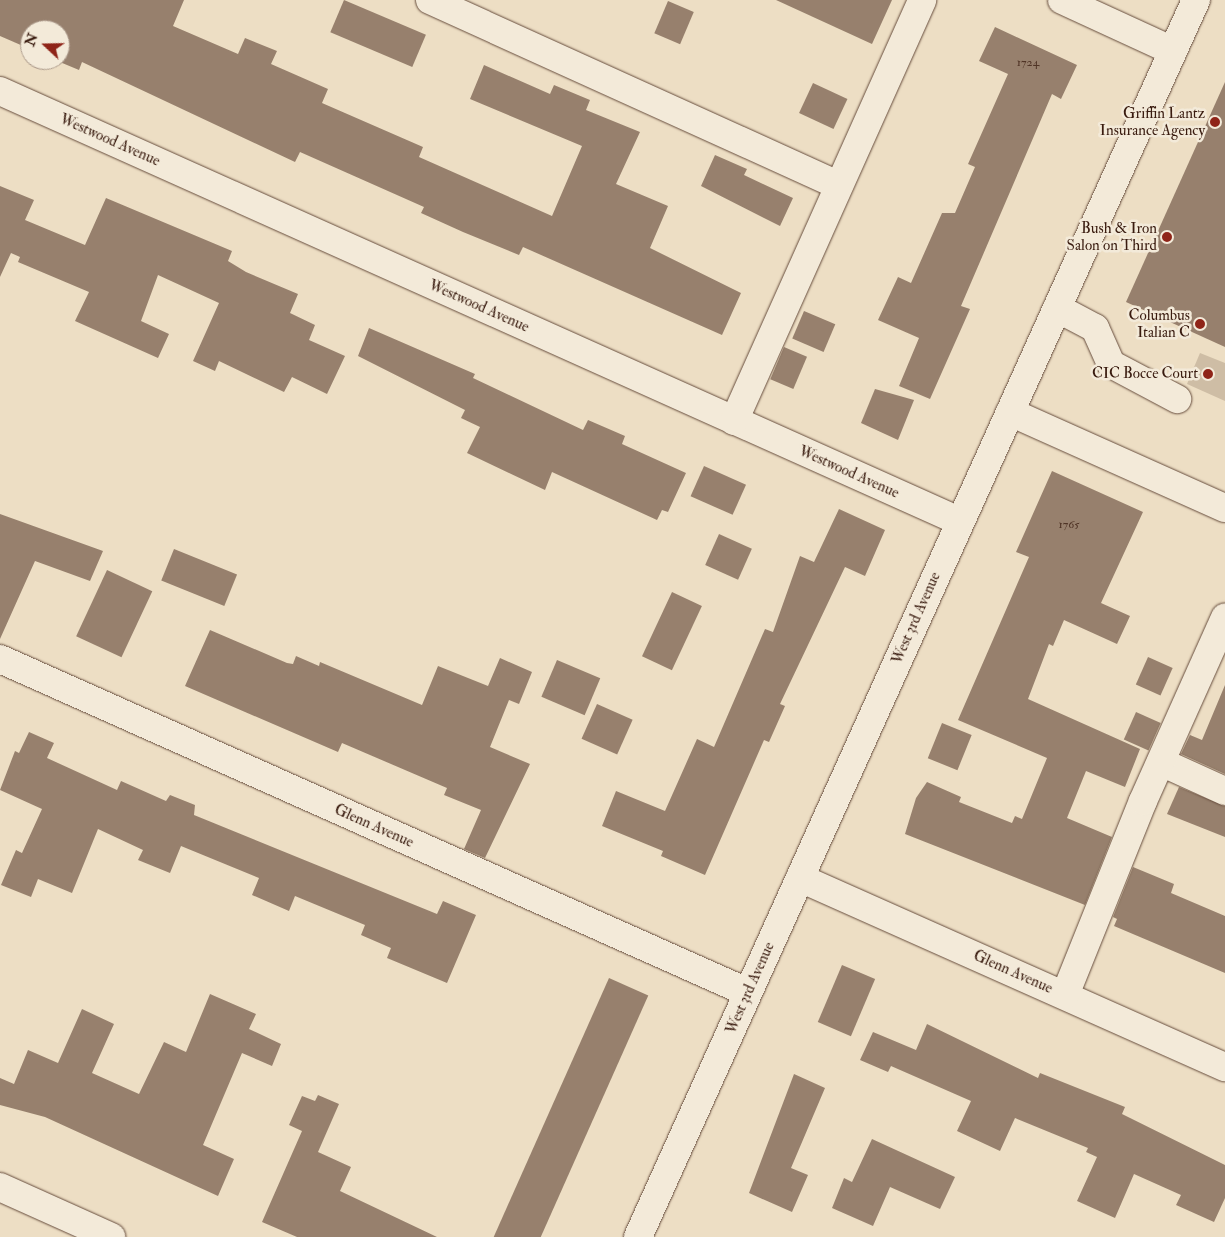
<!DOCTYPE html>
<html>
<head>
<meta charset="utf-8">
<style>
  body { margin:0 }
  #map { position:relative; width:1225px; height:1237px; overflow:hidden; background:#eddec4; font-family:"IM FELL Double Pica",serif }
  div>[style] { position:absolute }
  .green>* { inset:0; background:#cebda5 }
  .building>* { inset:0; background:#97806d; transform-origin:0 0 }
  .roads { filter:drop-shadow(0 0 1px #664c3c) drop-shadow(0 0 1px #664c3c) }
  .minor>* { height:28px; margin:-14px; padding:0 14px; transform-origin:14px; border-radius:14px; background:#f3ead9 }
  .dots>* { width:14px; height:14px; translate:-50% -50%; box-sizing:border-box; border:2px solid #f3ead9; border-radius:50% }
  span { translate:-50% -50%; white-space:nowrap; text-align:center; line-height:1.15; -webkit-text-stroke:5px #f3ead9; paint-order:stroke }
  .number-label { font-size:12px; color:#503426 }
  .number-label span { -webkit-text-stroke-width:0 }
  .poi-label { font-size:15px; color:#391b0f }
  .right { translate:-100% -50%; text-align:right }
  .street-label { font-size:15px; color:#391b0f }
  .north { position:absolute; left:20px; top:20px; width:50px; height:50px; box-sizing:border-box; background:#f3ead9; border:1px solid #a99788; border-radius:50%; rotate:291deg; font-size:14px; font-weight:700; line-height:20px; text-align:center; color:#391b0f }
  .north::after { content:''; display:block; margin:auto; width:18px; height:22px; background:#8f2418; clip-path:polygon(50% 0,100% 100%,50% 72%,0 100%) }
</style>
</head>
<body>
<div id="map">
  <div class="green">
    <i style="clip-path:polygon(1200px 353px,1225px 363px,1225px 401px,1187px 384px)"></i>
  </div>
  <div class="building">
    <i style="clip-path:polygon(0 0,184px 0,173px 26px,238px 54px,245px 38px,277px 51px,271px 64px,328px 89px,322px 103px,423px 147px,419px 157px,552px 216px,582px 146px,470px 99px,484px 65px,550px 94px,554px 85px,590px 100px,586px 110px,640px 132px,616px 184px,668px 206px,650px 248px,741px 293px,722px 335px,523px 247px,519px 255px,463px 232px,421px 213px,424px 207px,300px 152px,295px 162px,82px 62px,79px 70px,55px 60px,60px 60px,60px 30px,30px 30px,30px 49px,0 36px)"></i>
    <i style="left:344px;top:0;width:89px;height:35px;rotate:23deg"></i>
    <i style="clip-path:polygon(776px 0,892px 0,872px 44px)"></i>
    <i style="left:668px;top:1px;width:28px;height:35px;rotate:23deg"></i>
    <i style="clip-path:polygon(995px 27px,1077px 65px,1061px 99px,1052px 94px,961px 306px,970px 309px,930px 399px,899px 386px,919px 338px,878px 320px,898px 277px,911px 283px,942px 213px,955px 213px,975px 167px,968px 164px,1008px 74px,979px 61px)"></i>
    <i style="clip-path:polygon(1225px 82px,1225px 347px,1126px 302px)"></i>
    <i style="left:813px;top:83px;width:38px;height:33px;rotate:25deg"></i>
    <i style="clip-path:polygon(715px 155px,747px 169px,744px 175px,793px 198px,780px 226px,701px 186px)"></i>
    <i style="clip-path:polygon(0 186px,34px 200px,25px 220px,85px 245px,106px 198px,232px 251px,228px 261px,246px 272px,298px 294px,290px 313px,315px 325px,309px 340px,345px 356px,327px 394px,292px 377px,284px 392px,219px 361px,215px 371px,193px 361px,219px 303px,158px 275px,141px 321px,169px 334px,158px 358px,75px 321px,89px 292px,18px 262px,20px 257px,11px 253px,0 277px)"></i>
    <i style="left:804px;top:311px;width:34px;height:30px;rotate:23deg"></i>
    <i style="clip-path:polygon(369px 328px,475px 374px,473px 378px,583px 430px,588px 420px,625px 436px,622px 444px,686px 473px,668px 512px,662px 510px,657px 520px,552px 472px,545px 490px,467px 453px,480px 427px,461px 418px,465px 410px,358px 356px)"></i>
    <i style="left:784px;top:347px;width:25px;height:35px;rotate:23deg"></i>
    <i style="clip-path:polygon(875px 389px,914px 400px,898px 440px,861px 423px)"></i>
    <i style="left:704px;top:466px;width:46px;height:33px;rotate:24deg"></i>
    <i style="clip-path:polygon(1052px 471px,1143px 512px,1101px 603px,1130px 616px,1117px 644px,1064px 620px,1053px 646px,1049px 644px,1028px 699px,1140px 749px,1125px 787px,1086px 771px,1067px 818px,1112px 837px,1085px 905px,905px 834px,916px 798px,927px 782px,961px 797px,959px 802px,1012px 823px,1015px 816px,1022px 819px,1047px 758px,958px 720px,1029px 557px,1016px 552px)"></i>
    <i style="clip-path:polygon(839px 509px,885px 530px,865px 576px,845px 567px,780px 704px,785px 706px,769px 742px,764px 740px,705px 875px,661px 856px,663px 851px,602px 826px,616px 791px,665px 811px,697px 739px,714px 747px,765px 629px,773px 632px,800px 556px,814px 562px)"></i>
    <i style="clip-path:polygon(0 514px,103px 551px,90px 581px,35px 561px,0 639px)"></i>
    <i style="left:719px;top:534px;width:36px;height:34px;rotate:24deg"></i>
    <i style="left:174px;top:549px;width:68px;height:34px;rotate:22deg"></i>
    <i style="left:107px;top:570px;width:50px;height:73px;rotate:25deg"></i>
    <i style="left:672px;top:592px;width:33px;height:71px;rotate:25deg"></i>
    <i style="clip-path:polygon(210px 630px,287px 663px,293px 664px,296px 656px,319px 666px,320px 662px,422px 705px,438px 666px,488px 686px,500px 658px,532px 672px,519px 704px,509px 700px,490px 747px,530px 764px,485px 858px,464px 849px,481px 810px,444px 795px,447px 788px,342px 743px,338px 752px,185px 686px)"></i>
    <i style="left:1148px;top:657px;width:27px;height:30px;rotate:24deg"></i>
    <i style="left:557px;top:660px;width:47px;height:40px;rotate:23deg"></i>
    <i style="clip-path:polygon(1225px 685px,1225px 774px,1181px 754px,1190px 735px,1202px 740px)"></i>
    <i style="left:597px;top:704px;width:39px;height:38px;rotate:24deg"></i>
    <i style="left:1136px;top:712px;width:27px;height:30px;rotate:24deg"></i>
    <i style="left:942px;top:723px;width:32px;height:38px;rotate:22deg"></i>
    <i style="clip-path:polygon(29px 732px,54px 743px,47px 758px,117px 790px,121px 781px,166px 801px,170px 795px,195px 805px,194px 815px,437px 914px,443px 901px,476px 915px,447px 983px,387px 958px,391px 948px,361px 935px,365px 925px,295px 896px,289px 911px,252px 895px,259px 878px,181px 846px,170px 873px,138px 860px,143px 850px,98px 829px,72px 893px,38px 879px,31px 897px,1px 885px,16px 850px,22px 853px,42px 809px,0 790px,15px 751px,19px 753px)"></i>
    <i style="clip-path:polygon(1179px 787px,1225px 806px,1225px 837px,1167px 814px)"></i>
    <i style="clip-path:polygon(1133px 867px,1174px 884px,1171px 893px,1225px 916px,1225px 973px,1114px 926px,1117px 919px,1113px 917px)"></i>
    <i style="left:842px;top:965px;width:36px;height:62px;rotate:23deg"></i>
    <i style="left:609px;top:978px;width:43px;height:286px;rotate:24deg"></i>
    <i style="clip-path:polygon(210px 994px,256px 1014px,249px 1029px,281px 1044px,272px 1066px,242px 1053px,203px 1145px,234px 1159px,218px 1196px,45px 1117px,0 1105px,0 1078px,14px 1084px,28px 1050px,58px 1063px,82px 1009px,114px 1024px,92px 1073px,139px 1094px,164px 1042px,186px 1052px)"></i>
    <i style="clip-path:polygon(927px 1024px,1038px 1078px,1040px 1073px,1125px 1107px,1122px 1114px,1225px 1165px,1225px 1198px,1214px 1222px,1176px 1205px,1181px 1195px,1134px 1174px,1115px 1218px,1077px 1201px,1097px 1157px,1086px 1152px,1088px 1148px,1015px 1118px,1000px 1151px,957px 1131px,971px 1101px,891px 1066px,888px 1072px,860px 1060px,873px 1032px,916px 1050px)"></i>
    <i style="clip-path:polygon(794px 1074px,825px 1088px,791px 1168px,808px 1175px,792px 1212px,749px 1193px)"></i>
    <i style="clip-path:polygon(318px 1095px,339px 1104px,318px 1152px,351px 1167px,340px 1191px,437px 1237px,297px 1237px,262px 1222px,302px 1131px,289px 1125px,302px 1096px,315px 1101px)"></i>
    <i style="clip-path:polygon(872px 1139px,955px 1177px,940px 1209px,890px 1187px,873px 1226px,832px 1208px,844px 1178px,852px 1182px)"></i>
  </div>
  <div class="roads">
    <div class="minor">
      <i style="left:430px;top:0;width:446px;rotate:24.4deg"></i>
      <i style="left:1062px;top:0;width:122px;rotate:24.7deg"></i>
      <i style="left:0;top:91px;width:1051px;rotate:24.15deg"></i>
      <i style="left:1057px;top:308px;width:43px;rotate:27.8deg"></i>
      <i style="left:1095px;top:328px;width:39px;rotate:66deg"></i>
      <i style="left:1111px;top:364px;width:75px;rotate:27.9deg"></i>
      <i style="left:1010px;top:412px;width:235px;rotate:24.1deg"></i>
      <i style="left:734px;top:421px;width:461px;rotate:-65.9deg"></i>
      <i style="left:0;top:659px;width:818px;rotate:24.03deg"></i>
      <i style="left:1161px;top:762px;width:70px;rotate:24.4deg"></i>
      <i style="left:800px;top:878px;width:465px;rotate:24deg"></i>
      <i style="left:1065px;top:995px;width:209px;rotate:-68.1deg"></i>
      <i style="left:1143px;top:801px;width:201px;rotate:-65.9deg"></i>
      <i style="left:0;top:1187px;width:122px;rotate:24.2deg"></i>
      <i style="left:638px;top:1237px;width:1357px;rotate:-65.72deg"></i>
    </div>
  </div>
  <div class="dots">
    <i style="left:1215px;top:122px;background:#8f2418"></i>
    <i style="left:1167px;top:237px;background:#8f2418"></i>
    <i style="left:1200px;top:324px;background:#8f2418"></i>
    <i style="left:1208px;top:374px;background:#8f2418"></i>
  </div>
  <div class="number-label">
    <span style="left:1028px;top:63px">1724</span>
    <span style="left:1069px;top:525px">1765</span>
  </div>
  <div class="poi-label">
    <span class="right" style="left:1205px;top:122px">Griffin Lantz<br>Insurance Agency</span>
    <span class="right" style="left:1157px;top:237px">Bush &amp; Iron<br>Salon on Third</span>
    <span class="right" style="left:1190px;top:324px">Columbus<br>Italian C</span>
    <span class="right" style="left:1198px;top:374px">CIC Bocce Court</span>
  </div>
  <div class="street-label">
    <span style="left:110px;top:140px;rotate:24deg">Westwood Avenue</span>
    <span style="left:479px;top:306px;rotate:24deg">Westwood Avenue</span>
    <span style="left:849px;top:472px;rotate:24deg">Westwood Avenue</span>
    <span style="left:916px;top:618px;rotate:-66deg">West 3rd Avenue</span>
    <span style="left:374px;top:826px;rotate:24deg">Glenn Avenue</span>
    <span style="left:1013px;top:972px;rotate:24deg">Glenn Avenue</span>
    <span style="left:750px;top:988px;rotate:-66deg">West 3rd Avenue</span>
  </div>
  <div class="north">N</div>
</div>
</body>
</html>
